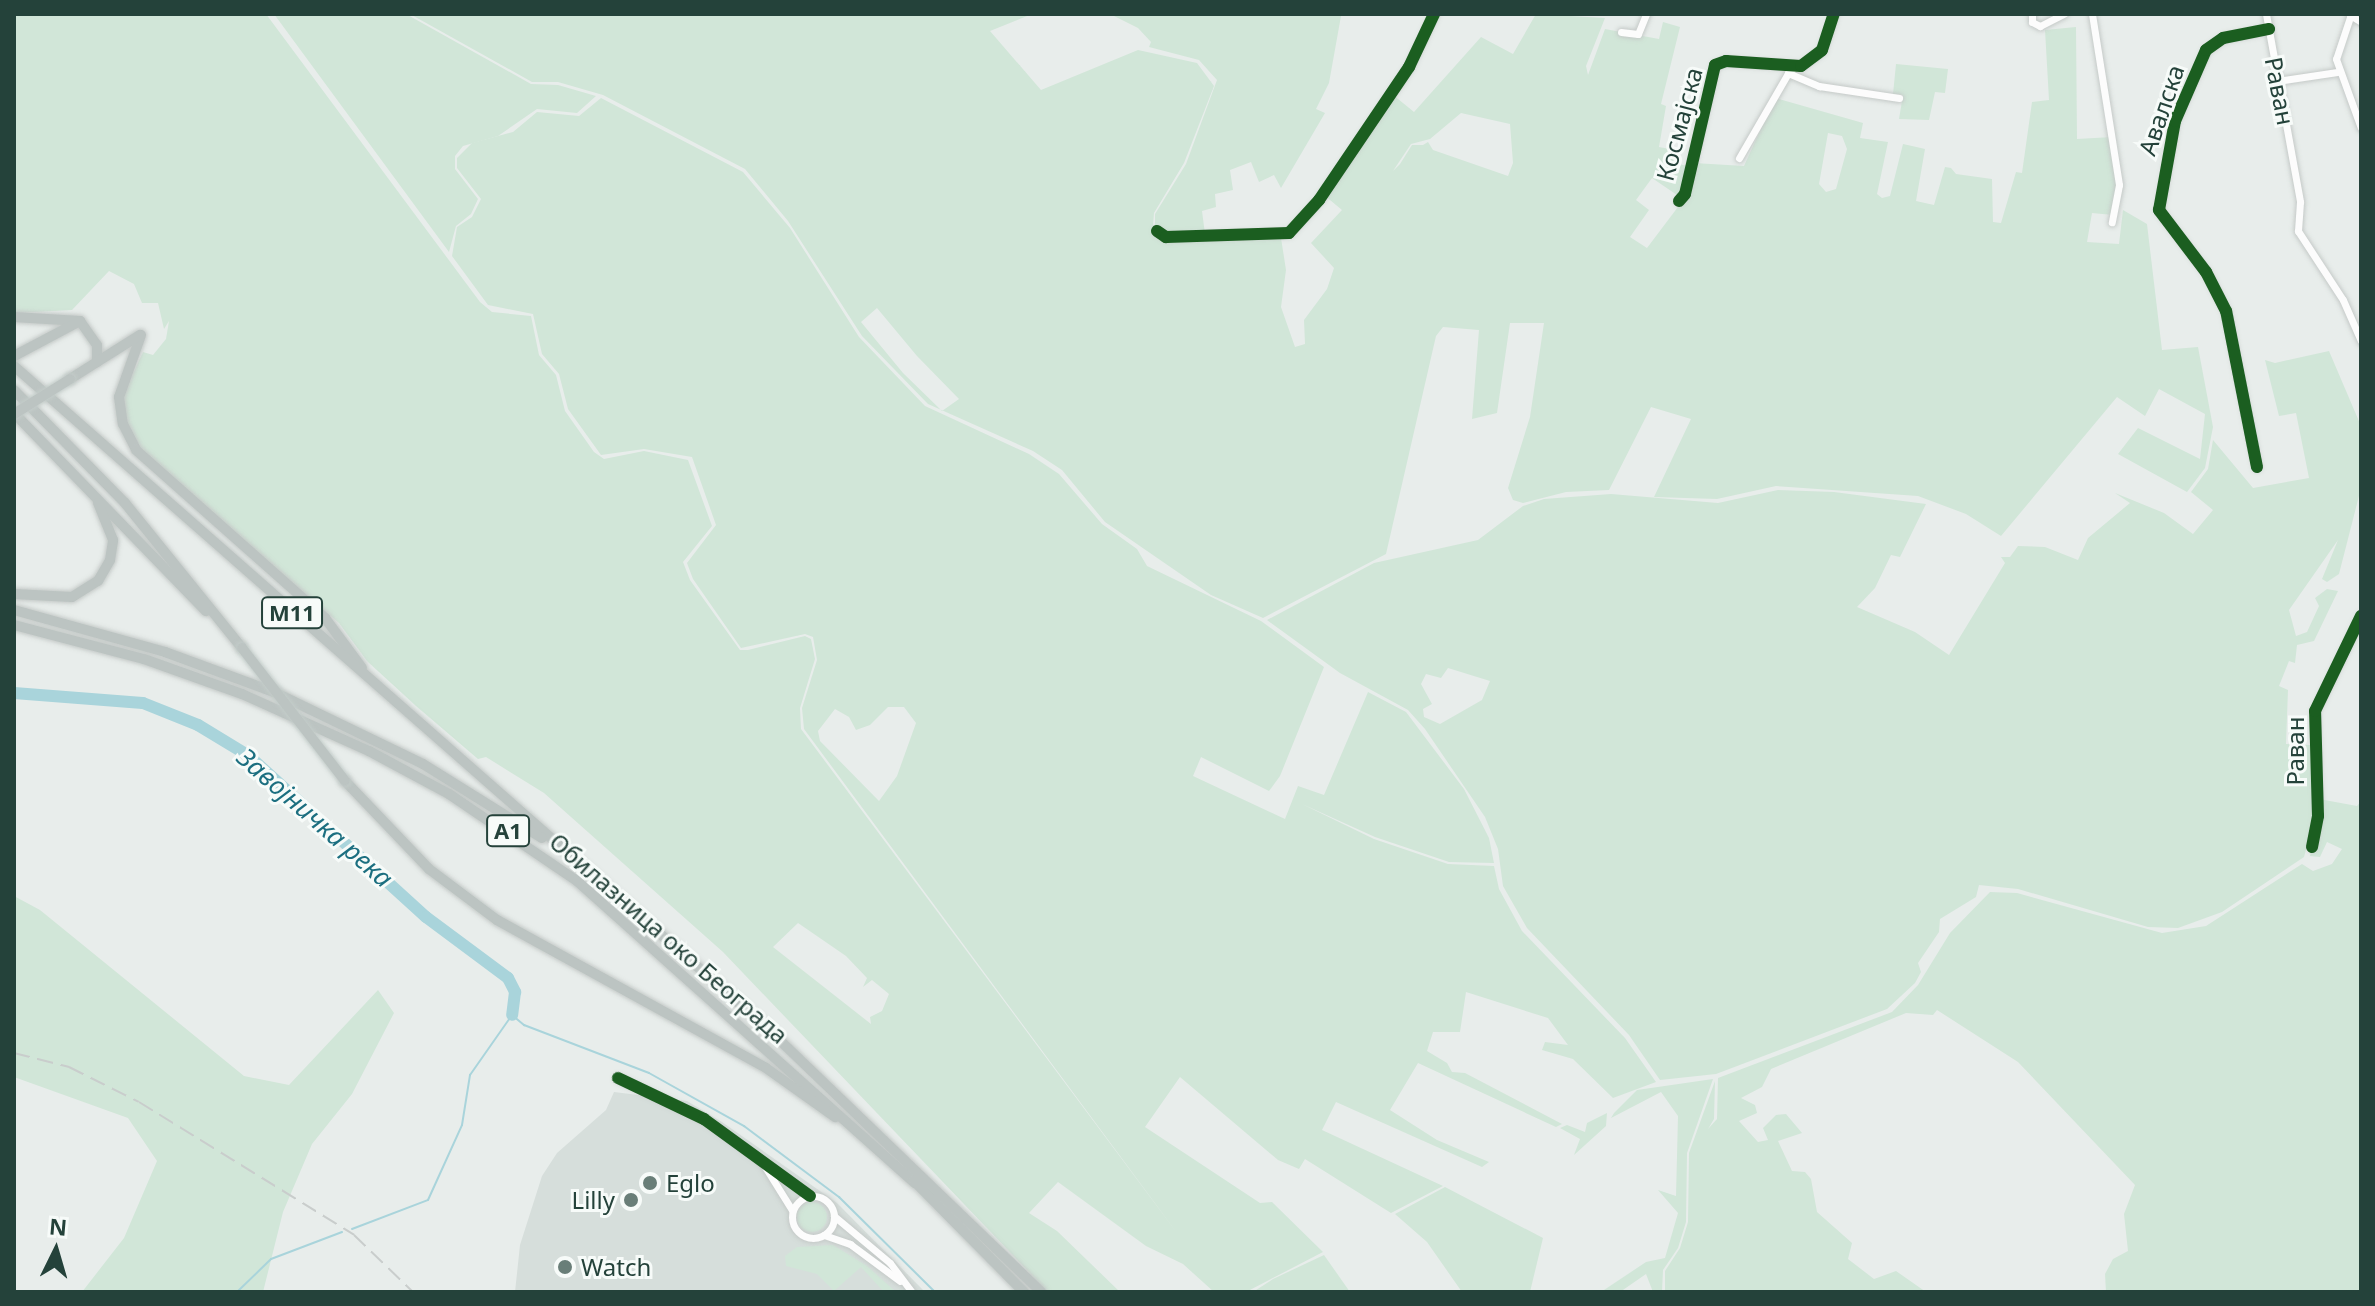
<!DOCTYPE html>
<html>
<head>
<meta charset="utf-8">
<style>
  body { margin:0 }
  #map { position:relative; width:2375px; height:1306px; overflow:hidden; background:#e8edeb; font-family:"Noto Sans",sans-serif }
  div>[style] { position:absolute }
  .built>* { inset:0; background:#d6dedb }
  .green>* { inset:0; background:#d1e6d8 }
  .round { border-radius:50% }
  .stream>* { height:2px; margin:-1px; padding:0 1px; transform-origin:1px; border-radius:1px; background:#a9d4db }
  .river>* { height:12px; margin:-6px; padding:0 6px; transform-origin:6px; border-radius:6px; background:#a9d4db }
  .roads { filter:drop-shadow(0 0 2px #c5cac8) drop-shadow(0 0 2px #c5cac8) }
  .minor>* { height:7px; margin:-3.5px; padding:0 3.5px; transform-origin:3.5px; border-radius:3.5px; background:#fcfcfc }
  .minor>.ring { margin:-3.5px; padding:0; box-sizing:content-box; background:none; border:7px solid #fcfcfc; border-radius:50% }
  .highway>* { height:10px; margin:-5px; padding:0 5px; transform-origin:5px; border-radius:5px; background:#bcc4c2 }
  .rail>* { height:2px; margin-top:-1px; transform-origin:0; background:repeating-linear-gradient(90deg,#c9cdcc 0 16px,transparent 0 24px) }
  .bridges { filter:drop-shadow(0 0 2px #c3ccc9) drop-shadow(0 0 2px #c3ccc9) }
  .highway-bridge>* { height:10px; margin:-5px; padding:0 5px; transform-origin:5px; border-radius:5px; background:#bcc4c2 }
  .cycleway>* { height:12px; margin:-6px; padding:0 6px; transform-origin:6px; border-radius:6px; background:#1b5e20 }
  .dots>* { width:22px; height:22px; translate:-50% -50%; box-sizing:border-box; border:4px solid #f7fbf9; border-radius:50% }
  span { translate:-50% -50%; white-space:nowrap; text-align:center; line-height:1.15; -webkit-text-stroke:6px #f7fbf9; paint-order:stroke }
  .shield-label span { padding:2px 6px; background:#f7fbf9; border:2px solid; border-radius:6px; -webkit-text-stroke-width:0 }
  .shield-label { font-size:22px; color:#24423a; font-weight:700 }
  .street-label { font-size:24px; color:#24423a }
  .poi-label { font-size:24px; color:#24423a }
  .left { translate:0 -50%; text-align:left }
  .right { translate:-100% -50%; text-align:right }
  .water-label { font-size:26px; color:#1c6f80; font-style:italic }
  .frame { position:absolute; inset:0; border:16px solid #24423a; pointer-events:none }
  .north { position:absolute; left:16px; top:1210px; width:80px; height:80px; -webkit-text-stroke:6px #f7fbf9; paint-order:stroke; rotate:5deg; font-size:22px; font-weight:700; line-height:32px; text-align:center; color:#24423a }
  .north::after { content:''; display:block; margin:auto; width:28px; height:36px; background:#24423a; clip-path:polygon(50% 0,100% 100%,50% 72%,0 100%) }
</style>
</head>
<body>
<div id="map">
  <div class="built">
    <i style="clip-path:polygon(614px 1092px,687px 1101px,722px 1122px,837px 1203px,925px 1292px,515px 1292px,520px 1245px,542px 1176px,557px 1153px,606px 1110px)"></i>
  </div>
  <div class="green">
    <i style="clip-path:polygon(evenodd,14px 14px,266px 14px,480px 302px,492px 312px,531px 316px,539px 355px,556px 375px,565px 411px,594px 452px,604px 459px,644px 451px,688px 460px,712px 526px,683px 562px,690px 580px,740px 650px,748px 650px,805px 636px,811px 639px,815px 659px,800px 708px,801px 729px,1180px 1237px,804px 729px,802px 708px,817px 660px,813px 637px,805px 634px,741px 648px,693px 579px,687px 563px,716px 525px,692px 457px,644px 449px,601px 455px,568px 409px,559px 374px,542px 354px,533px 314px,488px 305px,452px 256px,457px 227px,472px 217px,481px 199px,457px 168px,457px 158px,472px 143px,513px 132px,537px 112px,579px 116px,601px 98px,743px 172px,790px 228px,859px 337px,925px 406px,1029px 454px,1059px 474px,1102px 524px,1137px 549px,1147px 566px,1261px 621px,1324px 667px,1280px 776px,1269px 791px,1201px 757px,1193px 776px,1285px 819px,1298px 786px,1324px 795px,1368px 692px,1406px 712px,1464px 789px,1489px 838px,1494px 863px,1449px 862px,1375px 837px,1302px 804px,1374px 839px,1448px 864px,1494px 866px,1499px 889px,1522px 931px,1625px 1038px,1656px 1082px,1613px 1098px,1573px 1059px,1542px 1050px,1545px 1042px,1568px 1045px,1548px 1018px,1466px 992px,1460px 1032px,1433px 1032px,1427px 1051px,1447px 1063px,1452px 1072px,1465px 1073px,1562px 1124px,1556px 1127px,1418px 1063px,1390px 1110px,1437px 1140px,1489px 1162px,1482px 1167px,1336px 1102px,1322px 1130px,1443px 1186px,1391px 1213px,1305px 1159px,1299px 1169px,1278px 1160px,1180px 1077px,1145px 1127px,1260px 1203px,1272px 1202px,1323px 1252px,1246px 1292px,1214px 1292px,1183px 1264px,1146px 1246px,1058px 1182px,1029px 1213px,1057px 1231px,1120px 1292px,1048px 1292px,723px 952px,544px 793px,486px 757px,478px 759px,416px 706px,367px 661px,339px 623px,142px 451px,126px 419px,124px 393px,143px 352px,153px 355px,166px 339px,169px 321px,164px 329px,158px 303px,142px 303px,134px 284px,109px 271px,72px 310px,14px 313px,14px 14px,888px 707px,904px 707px,916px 723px,897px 776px,879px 801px,820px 741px,818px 731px,835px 709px,849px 717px,856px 730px,870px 725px,888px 707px,14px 14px,798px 923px,846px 956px,867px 978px,863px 987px,872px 980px,889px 994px,882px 1011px,870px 1017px,871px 1024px,773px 947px,798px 923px)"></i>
    <i style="clip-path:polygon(274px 14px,406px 14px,531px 84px,558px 85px,596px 96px,577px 113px,537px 109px,498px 136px,463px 146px,455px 156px,455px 169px,478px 199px,471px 214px,456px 226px,449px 252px)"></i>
    <i style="clip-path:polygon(evenodd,410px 14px,1032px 14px,990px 31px,1041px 90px,1138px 50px,1197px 63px,1214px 86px,1184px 163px,1154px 213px,1153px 226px,1160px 236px,1281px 238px,1286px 270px,1281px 307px,1295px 347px,1305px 344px,1304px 320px,1327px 289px,1334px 268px,1311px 243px,1342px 210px,1324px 195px,1392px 94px,1414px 112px,1481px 37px,1513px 54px,1536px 14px,1605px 18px,1586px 66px,1588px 75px,1605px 29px,1659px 39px,1663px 22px,1680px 27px,1661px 104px,1666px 106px,1659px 147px,1675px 150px,1673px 163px,1688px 166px,1682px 193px,1677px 195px,1652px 178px,1636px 200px,1649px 210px,1630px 237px,1647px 248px,1687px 195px,1694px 163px,1744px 166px,1775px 98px,1863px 123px,1860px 138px,1888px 142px,1877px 194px,1882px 198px,1890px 196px,1903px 144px,1912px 146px,1925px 149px,1916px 201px,1934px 205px,1945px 167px,1951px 168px,1956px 174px,1992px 179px,1993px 222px,2001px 223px,2016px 172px,2022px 173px,2032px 102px,2049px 100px,2045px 30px,2076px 27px,2077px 139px,2112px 137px,2118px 185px,2113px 215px,2092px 213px,2087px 242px,2119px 244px,2123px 210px,2147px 224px,2162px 350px,2198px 347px,2213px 427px,2205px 468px,2187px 492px,2118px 454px,2138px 428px,2200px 459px,2205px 414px,2159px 389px,2145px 416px,2117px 397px,2001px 536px,1966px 514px,1918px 496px,1776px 486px,1717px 499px,1654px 497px,1691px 419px,1651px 407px,1609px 490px,1566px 492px,1523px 503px,1513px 500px,1508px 488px,1530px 417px,1544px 323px,1510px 323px,1497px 413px,1472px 419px,1479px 330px,1443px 327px,1436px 336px,1386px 554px,1263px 618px,1211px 595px,1105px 522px,1062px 470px,1033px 451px,928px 404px,862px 336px,788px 221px,745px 169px,603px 95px,558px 82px,532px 82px,410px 14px,1461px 113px,1510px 124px,1513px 163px,1508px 176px,1433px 150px,1428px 142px,1423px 145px,1412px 145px,1400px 164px,1393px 171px,1411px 144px,1430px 139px,1461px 113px,410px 14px,1828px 133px,1842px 136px,1847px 149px,1836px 189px,1826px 192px,1819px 184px,1828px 133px,410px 14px,877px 308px,917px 356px,959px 399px,942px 411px,903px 373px,861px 322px,877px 308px)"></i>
    <i style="clip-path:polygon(1110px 14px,1412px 14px,1341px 16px,1329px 83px,1316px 109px,1325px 113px,1281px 188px,1274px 175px,1259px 182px,1251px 162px,1230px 170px,1233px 190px,1215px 194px,1216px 207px,1202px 211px,1205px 234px,1167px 236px,1155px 225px,1155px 214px,1186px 164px,1217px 80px,1199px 60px,1149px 47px,1151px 42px,1138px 28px)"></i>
    <i style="clip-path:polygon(1896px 64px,1948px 69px,1945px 93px,1935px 92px,1929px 120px,1899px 119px,1903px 95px,1893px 94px)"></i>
    <i style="clip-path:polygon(evenodd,2329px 351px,2361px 426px,2361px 488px,2339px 574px,2327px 582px,2322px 579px,2338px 540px,2289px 610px,2296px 636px,2307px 632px,2319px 606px,2315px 598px,2327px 589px,2338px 591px,2314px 641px,2297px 645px,2295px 663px,2289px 661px,2279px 686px,2288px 690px,2286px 744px,2311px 745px,2315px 816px,2304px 857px,2222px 912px,2178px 928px,2148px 927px,2018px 889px,1979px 885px,1976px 897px,1940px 919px,1939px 932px,1918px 963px,1921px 972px,1915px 983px,1887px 1009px,1716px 1074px,1660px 1080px,1629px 1035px,1527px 928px,1503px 886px,1498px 849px,1485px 817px,1425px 729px,1408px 710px,1340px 673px,1267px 620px,1374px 563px,1478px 540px,1523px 506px,1544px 499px,1611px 494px,1718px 503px,1778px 490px,1834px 492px,1926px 504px,1900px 557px,1891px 555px,1875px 588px,1857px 607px,1915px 632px,1949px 655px,2005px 563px,2001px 557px,2010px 557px,2018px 546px,2045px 547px,2078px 560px,2088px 538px,2130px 503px,2115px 493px,2164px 513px,2193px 534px,2213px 510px,2191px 492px,2208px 469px,2213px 440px,2253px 488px,2309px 478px,2296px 413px,2279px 416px,2265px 360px,2275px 363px,2329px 351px,1448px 668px,1490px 681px,1482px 700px,1440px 724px,1424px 717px,1423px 709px,1432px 704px,1421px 684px,1426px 674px,1441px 678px,1448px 668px)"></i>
    <i style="clip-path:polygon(2319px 799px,2357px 806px,2361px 801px,2361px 1292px,2106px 1292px,2105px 1274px,2113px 1259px,2128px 1251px,2124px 1214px,2135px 1185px,2018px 1062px,1937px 1010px,1933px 1015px,1906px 1013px,1771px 1069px,1762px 1087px,1741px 1098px,1755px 1105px,1757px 1113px,1739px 1121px,1758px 1142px,1768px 1140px,1763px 1128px,1776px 1115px,1786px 1114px,1802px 1133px,1778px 1141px,1792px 1171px,1805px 1172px,1811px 1179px,1817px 1212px,1852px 1243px,1848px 1259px,1874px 1279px,1896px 1271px,1926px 1292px,1665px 1292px,1665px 1271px,1680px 1248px,1688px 1222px,1689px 1153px,1715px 1081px,1714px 1119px,1708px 1129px,1717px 1119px,1718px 1078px,1892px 1012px,1918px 985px,1950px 933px,1990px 892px,2017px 893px,2162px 933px,2206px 926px,2302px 864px,2313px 871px,2332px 864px,2342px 849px,2327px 842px,2320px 857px,2310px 856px)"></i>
    <i style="clip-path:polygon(14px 896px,40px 910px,244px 1076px,289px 1085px,378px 990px,394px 1013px,352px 1094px,312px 1144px,283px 1212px,263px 1292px,82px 1292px,124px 1238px,157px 1161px,128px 1118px,14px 1077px)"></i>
    <i style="clip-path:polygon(1713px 1079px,1687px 1153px,1686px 1222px,1678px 1248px,1663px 1270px,1662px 1292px,1653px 1292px,1646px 1274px,1620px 1292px,1601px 1292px,1646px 1262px,1665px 1258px,1678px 1213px,1658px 1190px,1676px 1196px,1678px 1116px,1661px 1092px,1611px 1118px,1614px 1113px,1637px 1090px)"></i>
    <i style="clip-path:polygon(1607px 1113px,1606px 1126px,1574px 1155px,1580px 1139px,1560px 1128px,1567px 1125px,1585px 1132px,1587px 1123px)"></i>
    <i style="clip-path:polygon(1445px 1187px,1543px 1238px,1530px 1292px,1462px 1292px,1427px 1242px,1395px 1214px)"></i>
    <i class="round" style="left:797px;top:1202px;width:30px;height:30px"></i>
    <i style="clip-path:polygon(833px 1245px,867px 1266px,896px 1292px,884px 1292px,861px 1267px,834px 1291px,817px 1274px,786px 1266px,785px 1256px,797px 1247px)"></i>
    <i style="clip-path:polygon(1324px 1255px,1350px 1292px,1253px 1292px,1273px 1279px)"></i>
  </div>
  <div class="stream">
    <i style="left:352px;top:1229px;width:81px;rotate:-20.9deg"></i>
    <i style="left:428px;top:1200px;width:82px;rotate:-65.6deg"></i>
    <i style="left:462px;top:1125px;width:51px;rotate:-80.9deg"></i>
    <i style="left:470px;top:1075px;width:73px;rotate:-55deg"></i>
    <i style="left:512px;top:1015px;width:16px;rotate:40deg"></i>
    <i style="left:524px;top:1025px;width:134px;rotate:21deg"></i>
    <i style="left:649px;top:1073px;width:109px;rotate:29.2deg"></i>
    <i style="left:744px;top:1126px;width:119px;rotate:36.8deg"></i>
    <i style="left:839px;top:1197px;width:135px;rotate:44.7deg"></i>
    <i style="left:237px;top:1292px;width:47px;rotate:-44.1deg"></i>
    <i style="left:271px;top:1259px;width:76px;rotate:-20.8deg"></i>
  </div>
  <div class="river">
    <i style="left:14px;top:693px;width:129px;rotate:4.4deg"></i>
    <i style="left:143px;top:703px;width:59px;rotate:21.8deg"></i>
    <i style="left:198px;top:725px;width:60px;rotate:31.3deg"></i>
    <i style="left:249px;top:756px;width:239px;rotate:42.3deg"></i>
    <i style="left:426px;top:917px;width:102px;rotate:36.6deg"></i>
    <i style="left:508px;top:978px;width:16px;rotate:63deg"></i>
    <i style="left:515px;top:992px;width:23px;rotate:97deg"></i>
  </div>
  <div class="roads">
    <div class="minor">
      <i style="left:2032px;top:14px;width:8px;rotate:90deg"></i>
      <i style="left:2032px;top:22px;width:9px;rotate:27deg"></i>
      <i style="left:2040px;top:26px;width:27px;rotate:-27deg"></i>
      <i style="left:2092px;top:14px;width:173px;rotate:81deg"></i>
      <i style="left:2119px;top:185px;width:38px;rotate:101deg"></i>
      <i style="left:2266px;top:14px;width:191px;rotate:79.7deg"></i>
      <i style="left:2300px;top:202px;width:29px;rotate:94deg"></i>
      <i style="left:2298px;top:231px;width:82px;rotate:56.9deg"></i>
      <i style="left:2343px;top:300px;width:45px;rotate:66.3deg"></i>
      <i style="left:2351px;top:14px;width:47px;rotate:108.4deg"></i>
      <i style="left:2336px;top:59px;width:73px;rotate:70.1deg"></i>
      <i style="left:2350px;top:15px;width:13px;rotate:32deg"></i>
      <i style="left:1621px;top:32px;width:17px;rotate:7deg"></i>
      <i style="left:1638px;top:34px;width:22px;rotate:-68deg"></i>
      <i style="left:1793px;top:68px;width:7px;rotate:135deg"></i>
      <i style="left:1788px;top:73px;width:34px;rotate:23deg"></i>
      <i style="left:1819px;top:86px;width:81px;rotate:8.5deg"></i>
      <i style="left:2277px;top:81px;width:61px;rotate:-8.5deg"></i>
      <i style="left:1739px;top:158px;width:98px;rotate:-60deg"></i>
      <i style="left:1679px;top:201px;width:9px;rotate:-49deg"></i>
      <i style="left:1685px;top:194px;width:132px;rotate:-76.9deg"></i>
      <i style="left:1715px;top:65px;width:12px;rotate:-20deg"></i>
      <i style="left:1726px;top:61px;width:75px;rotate:3.8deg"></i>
      <i style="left:1801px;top:66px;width:26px;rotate:-37deg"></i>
      <i style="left:1822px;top:50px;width:38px;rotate:-72deg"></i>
      <i style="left:1157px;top:231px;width:11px;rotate:34deg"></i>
      <i style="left:1166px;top:237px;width:123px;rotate:-1.9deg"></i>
      <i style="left:1289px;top:233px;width:45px;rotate:-47.7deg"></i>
      <i style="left:1319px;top:200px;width:161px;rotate:-55.9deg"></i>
      <i style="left:1409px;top:67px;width:59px;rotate:-64.7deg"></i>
      <i style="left:2257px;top:467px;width:159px;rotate:-101.2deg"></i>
      <i style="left:2226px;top:311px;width:44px;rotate:-117.1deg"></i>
      <i style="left:2206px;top:272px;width:78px;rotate:-127.2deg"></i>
      <i style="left:2159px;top:210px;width:90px;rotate:-79.8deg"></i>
      <i style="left:2175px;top:121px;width:77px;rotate:-66.4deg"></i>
      <i style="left:2206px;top:50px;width:21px;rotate:-35deg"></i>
      <i style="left:2223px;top:38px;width:47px;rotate:-11.1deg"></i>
      <i style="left:2312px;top:847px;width:32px;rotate:-79deg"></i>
      <i style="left:2318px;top:816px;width:105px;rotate:-91.6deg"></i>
      <i style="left:2315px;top:711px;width:106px;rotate:-64.2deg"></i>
      <i style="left:618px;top:1078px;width:95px;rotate:25.5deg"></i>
      <i style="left:704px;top:1119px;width:131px;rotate:36deg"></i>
      <i style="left:762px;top:1162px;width:57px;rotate:58deg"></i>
      <i class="ring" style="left:792px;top:1196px;width:35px;height:35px"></i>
      <i style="left:834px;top:1216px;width:73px;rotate:40deg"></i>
      <i style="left:890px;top:1263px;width:36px;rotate:53deg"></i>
      <i style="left:824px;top:1235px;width:28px;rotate:19deg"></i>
      <i style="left:850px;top:1244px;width:62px;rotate:36.5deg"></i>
    </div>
    <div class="highway">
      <i style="left:14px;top:317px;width:66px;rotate:3.5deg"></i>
      <i style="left:80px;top:321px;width:29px;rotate:55deg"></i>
      <i style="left:97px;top:345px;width:17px;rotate:90deg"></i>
      <i style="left:141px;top:335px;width:66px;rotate:109.5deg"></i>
      <i style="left:119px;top:397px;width:27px;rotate:82deg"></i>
      <i style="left:123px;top:424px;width:29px;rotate:63deg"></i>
      <i style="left:136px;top:450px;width:253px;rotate:41.6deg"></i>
      <i style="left:325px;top:618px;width:62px;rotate:53.5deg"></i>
      <i style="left:14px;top:356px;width:75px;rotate:-27.9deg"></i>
      <i style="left:14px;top:366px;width:1000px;rotate:41.31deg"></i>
      <i style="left:765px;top:1026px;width:383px;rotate:43.9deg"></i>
      <i style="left:70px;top:379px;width:83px;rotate:-32.2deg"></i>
      <i style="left:14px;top:390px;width:158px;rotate:45.5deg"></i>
      <i style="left:125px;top:503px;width:186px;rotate:51.1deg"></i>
      <i style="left:14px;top:413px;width:276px;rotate:45.9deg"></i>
      <i style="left:14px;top:594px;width:58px;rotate:3deg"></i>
      <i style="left:72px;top:597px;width:31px;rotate:-32deg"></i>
      <i style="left:98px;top:581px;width:24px;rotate:-60deg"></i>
      <i style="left:110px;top:560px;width:20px;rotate:-81deg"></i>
      <i style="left:113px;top:540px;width:40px;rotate:-112deg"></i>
      <i style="left:14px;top:610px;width:157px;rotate:15.5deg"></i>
      <i style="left:165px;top:652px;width:116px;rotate:20.2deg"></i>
      <i style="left:274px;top:692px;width:165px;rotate:25.8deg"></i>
      <i style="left:423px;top:764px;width:140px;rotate:31.9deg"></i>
      <i style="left:14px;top:625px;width:134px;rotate:14.7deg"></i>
      <i style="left:144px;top:659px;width:104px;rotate:19.7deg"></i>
      <i style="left:242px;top:694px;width:139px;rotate:24.2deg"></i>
      <i style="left:369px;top:751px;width:91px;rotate:28.3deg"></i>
      <i style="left:449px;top:794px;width:155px;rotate:34.2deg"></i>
      <i style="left:577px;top:881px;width:453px;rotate:41.8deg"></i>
      <i style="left:345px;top:781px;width:122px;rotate:46.3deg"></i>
      <i style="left:429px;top:869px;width:85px;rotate:36.9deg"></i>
      <i style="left:497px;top:920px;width:307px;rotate:28.8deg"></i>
      <i style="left:766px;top:1068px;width:85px;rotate:35.4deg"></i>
      <i style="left:913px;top:1180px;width:158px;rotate:45.3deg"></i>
    </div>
  </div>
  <div class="rail">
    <i style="left:14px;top:1053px;width:57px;rotate:14.3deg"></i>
    <i style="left:69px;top:1067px;width:78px;rotate:26.6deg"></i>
    <i style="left:139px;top:1102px;width:253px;rotate:31.7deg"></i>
    <i style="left:354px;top:1235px;width:82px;rotate:44deg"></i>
  </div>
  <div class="bridges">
    <div class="highway-bridge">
      <i style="left:14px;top:414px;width:66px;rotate:-32deg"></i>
      <i style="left:242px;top:648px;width:168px;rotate:52.2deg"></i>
    </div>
  </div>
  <div class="cycleway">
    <i style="left:1679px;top:201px;width:9px;rotate:-49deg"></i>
    <i style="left:1685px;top:194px;width:132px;rotate:-76.9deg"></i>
    <i style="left:1715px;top:65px;width:12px;rotate:-20deg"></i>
    <i style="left:1726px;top:61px;width:75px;rotate:3.8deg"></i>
    <i style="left:1801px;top:66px;width:26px;rotate:-37deg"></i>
    <i style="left:1822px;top:50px;width:38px;rotate:-72deg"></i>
    <i style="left:1157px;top:231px;width:11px;rotate:34deg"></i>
    <i style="left:1166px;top:237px;width:123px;rotate:-1.9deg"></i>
    <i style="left:1289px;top:233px;width:45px;rotate:-47.7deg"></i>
    <i style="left:1319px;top:200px;width:161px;rotate:-55.9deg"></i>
    <i style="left:1409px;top:67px;width:59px;rotate:-64.7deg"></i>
    <i style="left:2257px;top:467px;width:159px;rotate:-101.2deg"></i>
    <i style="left:2226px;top:311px;width:44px;rotate:-117.1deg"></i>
    <i style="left:2206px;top:272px;width:78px;rotate:-127.2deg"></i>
    <i style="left:2159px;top:210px;width:90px;rotate:-79.8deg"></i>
    <i style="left:2175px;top:121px;width:77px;rotate:-66.4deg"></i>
    <i style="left:2206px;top:50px;width:21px;rotate:-35deg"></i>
    <i style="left:2223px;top:38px;width:47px;rotate:-11.1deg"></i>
    <i style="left:2312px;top:847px;width:32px;rotate:-79deg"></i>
    <i style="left:2318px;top:816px;width:105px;rotate:-91.6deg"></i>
    <i style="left:2315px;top:711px;width:106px;rotate:-64.2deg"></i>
    <i style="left:618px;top:1078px;width:95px;rotate:25.5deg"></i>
    <i style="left:704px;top:1119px;width:131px;rotate:36deg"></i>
  </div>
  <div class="dots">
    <i style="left:650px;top:1183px;background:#697e78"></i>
    <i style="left:631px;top:1200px;background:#697e78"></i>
    <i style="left:565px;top:1267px;background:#697e78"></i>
  </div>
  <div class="shield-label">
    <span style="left:292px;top:613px">M11</span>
    <span style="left:508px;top:831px">A1</span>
  </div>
  <div class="street-label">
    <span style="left:2280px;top:91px;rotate:79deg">Раван</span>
    <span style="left:2161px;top:110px;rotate:-71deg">Авалска</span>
    <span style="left:1679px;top:124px;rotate:-75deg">Космајска</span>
    <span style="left:2295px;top:751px;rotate:-90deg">Раван</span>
    <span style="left:669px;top:938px;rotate:41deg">Обилазница око Београда</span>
  </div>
  <div class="poi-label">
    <span class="left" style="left:666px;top:1183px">Eglo</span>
    <span class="right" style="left:615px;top:1200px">Lilly</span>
    <span class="left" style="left:581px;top:1267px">Watch</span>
  </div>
  <div class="water-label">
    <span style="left:315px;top:818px;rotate:41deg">Завојничка река</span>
  </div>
  <div class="frame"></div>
  <div class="north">N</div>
</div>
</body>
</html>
